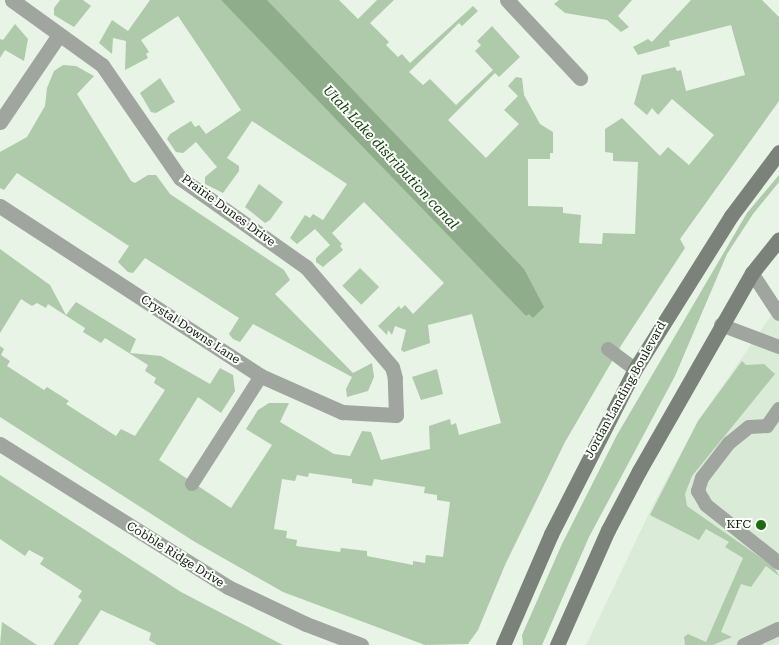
<!DOCTYPE html>
<html>
<head>
<meta charset="utf-8">
<style>
  body { margin:0 }
  #map { position:relative; width:779px; height:645px; overflow:hidden; background:#e8f4e6; font-family:"Roboto Serif",serif }
  div>[style] { position:absolute }
  .built>* { inset:0; background:#daebd7 }
  .green>* { inset:0; background:#aecaaa; transform-origin:0 0 }
  .water>* { inset:0; background:#8fad8b }
  .service>* { height:14px; margin:-7px; padding:0 7px; transform-origin:7px; border-radius:7px; background:#a1a5a0 }
  .minor>* { height:15px; margin:-7.5px; padding:0 7.5px; transform-origin:7.5px; border-radius:7.5px; background:#a1a5a0 }
  .secondary>* { height:15px; margin:-7.5px; padding:0 7.5px; transform-origin:7.5px; border-radius:7.5px; background:#7b8279 }
  .dots>* { width:14px; height:14px; translate:-50% -50%; box-sizing:border-box; border:2px solid #fafff9; border-radius:50% }
  span { translate:-50% -50%; white-space:nowrap; text-align:center; line-height:1.15; -webkit-text-stroke:4px #fafff9; paint-order:stroke }
  .street-label { font-size:12px; color:#131712 }
  .poi-label { font-size:12px; color:#131712 }
  .right { translate:-100% -50%; text-align:right }
  .water-label { font-size:14px; color:#164011; font-style:italic }
</style>
</head>
<body>
<div id="map">
  <div class="built">
    <i style="clip-path:polygon(779px 304px,779px 645px,586px 645px,654px 503px,698px 421px)"></i>
  </div>
  <div class="green">
    <i style="clip-path:polygon(60px 0,83px 0,91px 6px,74px 27px,54px 15px,54px 8px)"></i>
    <i style="clip-path:polygon(evenodd,150px 0,339px 0,358px 19px,377px 0,394px 0,370px 23px,389px 42px,386px 45px,398px 57px,402px 54px,410px 63px,473px 6px,478px 11px,462px 26px,459px 23px,409px 72px,423px 85px,430px 79px,456px 105px,493px 70px,475px 51px,481px 45px,477px 41px,492px 26px,520px 57px,499px 77px,495px 73px,448px 120px,486px 158px,519px 124px,504px 110px,518px 96px,508px 86px,516px 77px,522px 78px,524px 95px,540px 124px,553px 132px,553px 153px,550px 153px,550px 159px,528px 159px,528px 206px,563px 207px,563px 213px,581px 215px,579px 243px,602px 244px,603px 233px,635px 234px,638px 162px,613px 161px,613px 153px,605px 152px,605px 129px,622px 118px,660px 156px,668px 147px,689px 165px,714px 135px,672px 99px,658px 115px,652px 108px,647px 115px,634px 104px,642px 75px,675px 67px,677px 71px,681px 70px,686px 91px,745px 75px,731px 25px,669px 41px,670px 46px,638px 55px,633px 47px,648px 39px,652px 42px,691px 0,762px 0,779px 17px,779px 101px,680px 239px,685px 248px,622px 344px,565px 442px,505px 565px,478px 630px,468px 644px,425px 645px,283px 592px,195px 542px,0 417px,0 346px,4px 349px,1px 355px,10px 361px,7px 366px,44px 390px,47px 387px,69px 401px,66px 404px,116px 436px,121px 429px,135px 436px,165px 390px,154px 383px,156px 378px,145px 371px,148px 365px,105px 338px,101px 343px,83px 332px,85px 328px,48px 304px,46px 308px,37px 303px,32px 306px,21px 299px,0 333px,0 249px,50px 285px,66px 315px,76px 302px,136px 339px,130px 353px,161px 356px,210px 384px,220px 368px,233px 375px,235px 391px,221px 413px,198px 397px,159px 460px,231px 508px,272px 445px,246px 429px,258px 410px,269px 403px,289px 403px,280px 422px,334px 454px,350px 456px,362px 431px,371px 432px,381px 460px,430px 449px,429px 426px,450px 419px,451px 425px,456px 423px,459px 435px,501px 423px,472px 314px,428px 325px,430px 343px,404px 352px,401px 350px,406px 330px,395px 326px,392px 335px,388px 330px,387px 335px,378px 326px,399px 306px,401px 309px,405px 305px,413px 314px,444px 283px,364px 202px,332px 233px,342px 244px,340px 246px,343px 250px,323px 267px,316px 262px,316px 258px,330px 245px,315px 229px,297px 244px,290px 238px,305px 215px,310px 218px,313px 214px,323px 220px,347px 184px,252px 121px,227px 158px,239px 166px,239px 171px,223px 193px,205px 184px,205px 177px,217px 167px,196px 142px,183px 153px,176px 152px,167px 139px,170px 134px,191px 121px,195px 127px,199px 125px,206px 134px,241px 110px,178px 16px,141px 40px,149px 52px,146px 54px,148px 58px,125px 70px,126px 41px,113px 38px,112px 54px,99px 43px,112px 20px,128px 31px,150px 0,309px 473px,352px 479px,352px 483px,372px 486px,374px 479px,425px 487px,424px 493px,437px 495px,437px 500px,450px 502px,443px 557px,426px 555px,425px 563px,413px 561px,413px 565px,367px 556px,367px 551px,341px 548px,340px 552px,296px 546px,297px 540px,286px 538px,287px 531px,274px 529px,282px 479px,295px 481px,297px 475px,308px 477px,309px 473px)"></i>
    <i style="clip-path:polygon(559px 0,632px 0,618px 16px,629px 27px,621px 32px,607px 20px,565px 13px,554px 4px)"></i>
    <i style="clip-path:polygon(15px 24px,28px 39px,24px 61px,5px 50px,0 58px,0 39px,3px 40px)"></i>
    <i style="clip-path:polygon(63px 65px,76px 66px,94px 76px,77px 94px,131px 181px,135px 183px,148px 175px,156px 175px,170px 194px,284px 270px,290px 280px,275px 294px,353px 373px,372px 363px,374px 377px,368px 391px,347px 397px,346px 389px,352px 377px,253px 324px,240px 342px,233px 339px,229px 334px,239px 318px,145px 258px,133px 273px,128px 272px,118px 262px,129px 246px,17px 173px,4px 190px,0 188px,0 152px,27px 137px,45px 106px,47px 88px,54px 71px)"></i>
    <i style="clip-path:polygon(160px 78px,175px 102px,156px 113px,151px 112px,140px 93px)"></i>
    <i style="clip-path:polygon(779px 175px,779px 182px,753px 214px,727px 254px,675px 376px,589px 537px,542px 645px,523px 645px,522px 635px,562px 544px,617px 435px,747px 213px)"></i>
    <i style="clip-path:polygon(259px 184px,283px 202px,270px 220px,265px 223px,245px 207px)"></i>
    <i style="left:360px;top:268px;width:27px;height:25px;rotate:45deg"></i>
    <i style="clip-path:polygon(742px 361px,746px 365px,764px 364px,775px 374px,692px 476px,685px 494px,687px 506px,774px 567px,779px 576px,766px 566px,751px 587px,741px 584px,721px 632px,732px 637px,713px 645px,685px 645px,684px 637px,688px 634px,706px 642px,743px 558px,725px 547px,729px 542px,706px 529px,699px 540px,650px 515px,698px 421px)"></i>
    <i style="clip-path:polygon(437px 369px,443px 394px,421px 400px,412px 377px)"></i>
    <i style="clip-path:polygon(0 475px,181px 592px,283px 645px,157px 645px,149px 640px,151px 633px,101px 610px,78px 645px,53px 645px,82px 600px,78px 597px,82px 591px,40px 564px,44px 558px,29px 550px,25px 556px,0 539px)"></i>
    <i style="clip-path:polygon(2px 622px,37px 645px,0 645px)"></i>
  </div>
  <div class="water">
    <i style="clip-path:polygon(221px 0,267px 0,524px 269px,544px 307px,533px 318px,529px 314px,526px 316px)"></i>
  </div>
  <div class="service">
    <i style="left:752px;top:273px;width:49px;rotate:56.6deg"></i>
    <i style="left:721px;top:325px;width:62px;rotate:20.8deg"></i>
    <i style="left:608px;top:349px;width:34px;rotate:37deg"></i>
    <i style="left:779px;top:409px;width:21px;rotate:125deg"></i>
    <i style="left:767px;top:426px;width:18px;rotate:177deg"></i>
    <i style="left:749px;top:427px;width:26px;rotate:141deg"></i>
    <i style="left:729px;top:443px;width:44px;rotate:127.6deg"></i>
    <i style="left:702px;top:478px;width:14px;rotate:107deg"></i>
    <i style="left:698px;top:491px;width:16px;rotate:60deg"></i>
    <i style="left:706px;top:505px;width:93px;rotate:38.5deg"></i>
    <i style="left:192px;top:484px;width:128px;rotate:-57.4deg"></i>
    <i style="left:744px;top:645px;width:38px;rotate:-25deg"></i>
  </div>
  <div class="minor">
    <i style="left:507px;top:0;width:107px;rotate:46.9deg"></i>
    <i style="left:0;top:122px;width:105px;rotate:-55.9deg"></i>
    <i style="left:0;top:206px;width:311px;rotate:33.1deg"></i>
    <i style="left:261px;top:376px;width:89px;rotate:24deg"></i>
    <i style="left:342px;top:412px;width:54px;rotate:3.2deg"></i>
    <i style="left:396px;top:415px;width:37px;rotate:-92deg"></i>
    <i style="left:395px;top:378px;width:11px;rotate:-105deg"></i>
    <i style="left:392px;top:367px;width:132px;rotate:-130.7deg"></i>
    <i style="left:306px;top:267px;width:154px;rotate:-144.8deg"></i>
    <i style="left:180px;top:178px;width:137px;rotate:-124.6deg"></i>
    <i style="left:102px;top:65px;width:111px;rotate:-144.2deg"></i>
    <i style="left:0;top:444px;width:269px;rotate:32.1deg"></i>
    <i style="left:228px;top:587px;width:86px;rotate:25.4deg"></i>
    <i style="left:306px;top:624px;width:59px;rotate:20.9deg"></i>
  </div>
  <div class="secondary">
    <i style="left:503px;top:645px;width:121px;rotate:-66.6deg"></i>
    <i style="left:551px;top:534px;width:185px;rotate:-63deg"></i>
    <i style="left:635px;top:369px;width:181px;rotate:-57.9deg"></i>
    <i style="left:731px;top:216px;width:80px;rotate:-53.1deg"></i>
    <i style="left:557px;top:645px;width:126px;rotate:-66.1deg"></i>
    <i style="left:608px;top:530px;width:67px;rotate:-62.3deg"></i>
    <i style="left:639px;top:471px;width:228px;rotate:-60.3deg"></i>
    <i style="left:752px;top:273px;width:43px;rotate:-51.5deg"></i>
  </div>
  <div class="dots">
    <i style="left:761px;top:525px;background:#1b6b0f"></i>
  </div>
  <div class="street-label">
    <span style="left:228px;top:211px;rotate:36deg">Prairie Dunes Drive</span>
    <span style="left:190px;top:330px;rotate:33deg">Crystal Downs Lane</span>
    <span style="left:626px;top:390px;rotate:-61deg">Jordan Landing Boulevard</span>
    <span style="left:175px;top:555px;rotate:32deg">Cobble Ridge Drive</span>
  </div>
  <div class="poi-label">
    <span class="right" style="left:751px;top:525px">KFC</span>
  </div>
  <div class="water-label">
    <span style="left:391px;top:157px;rotate:47deg">Utah Lake distribution canal</span>
  </div>
</div>
</body>
</html>
